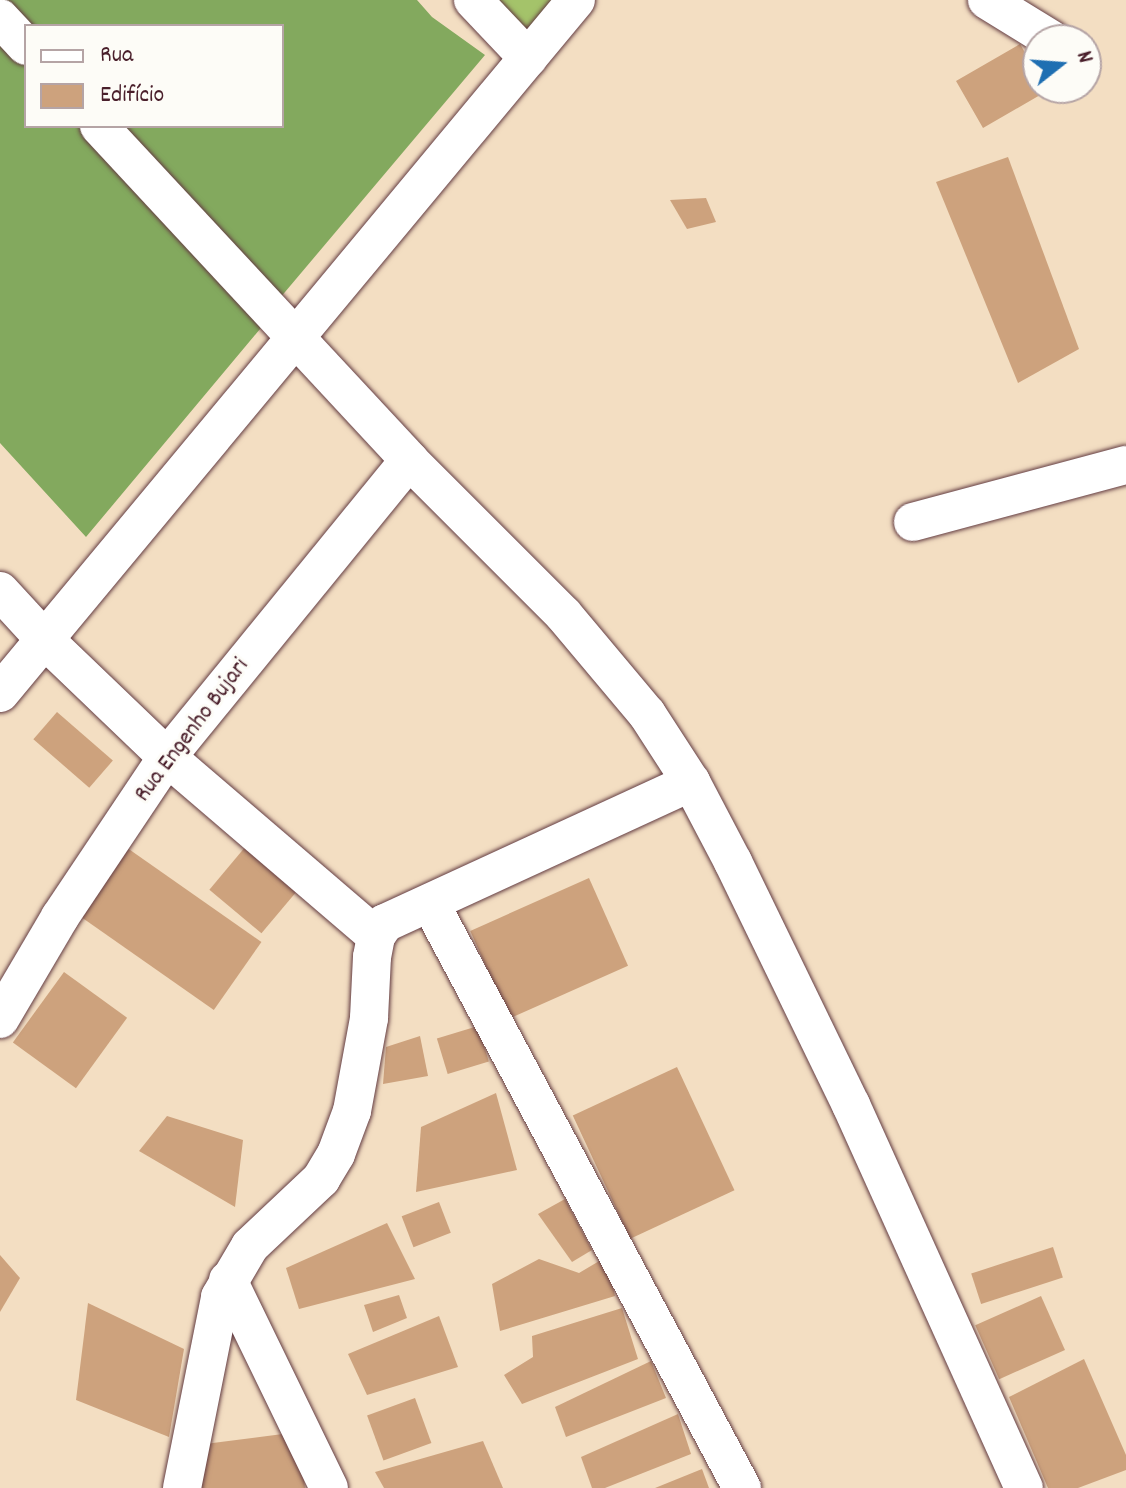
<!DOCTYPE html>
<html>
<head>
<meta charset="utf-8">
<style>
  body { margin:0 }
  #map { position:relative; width:1126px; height:1488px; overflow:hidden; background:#f3dec2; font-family:Dekko,sans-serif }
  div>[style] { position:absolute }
  .green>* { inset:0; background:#a4c36a }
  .forest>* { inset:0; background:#83a95e }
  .building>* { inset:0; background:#cda27d; transform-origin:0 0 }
  .roads { filter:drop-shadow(0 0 2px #633c42) drop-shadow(0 0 2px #633c42) }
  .street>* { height:38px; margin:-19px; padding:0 19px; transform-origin:19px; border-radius:19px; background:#fff }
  span { translate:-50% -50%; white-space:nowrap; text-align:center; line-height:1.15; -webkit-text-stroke:6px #fdfcf7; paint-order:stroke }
  .street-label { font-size:24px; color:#4a1f2b }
  .legend { position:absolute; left:24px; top:24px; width:260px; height:104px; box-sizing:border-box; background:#fdfcf7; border:2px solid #b5a4a5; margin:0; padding:10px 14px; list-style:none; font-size:24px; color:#4a1f2b }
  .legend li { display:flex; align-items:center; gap:16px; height:40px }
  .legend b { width:40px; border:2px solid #b5a4a5 }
  .north { position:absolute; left:1022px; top:24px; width:80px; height:80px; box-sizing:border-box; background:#fdfcf7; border:2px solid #b5a4a5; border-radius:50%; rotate:73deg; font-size:22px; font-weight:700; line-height:32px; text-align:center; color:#4a1f2b }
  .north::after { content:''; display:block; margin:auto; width:28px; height:36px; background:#1f6fb2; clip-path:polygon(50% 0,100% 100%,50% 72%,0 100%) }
</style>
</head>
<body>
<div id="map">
  <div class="green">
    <i style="clip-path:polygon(473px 0,576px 0,528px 58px)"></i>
  </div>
  <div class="forest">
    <i style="clip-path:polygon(0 0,417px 0,432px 17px,485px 55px,269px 311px,99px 126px,282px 126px,282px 26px,26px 26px)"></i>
    <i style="clip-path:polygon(0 37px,26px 65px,26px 126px,82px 126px,265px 323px,86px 537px,0 443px)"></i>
  </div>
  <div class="building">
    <i style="clip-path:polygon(1020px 44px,1038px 75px,1038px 88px,1047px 91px,983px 128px,956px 81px)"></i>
    <i style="clip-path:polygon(1008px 157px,1079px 349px,1018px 383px,936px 182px)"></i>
    <i style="clip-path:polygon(706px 198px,716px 222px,687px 229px,670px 200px)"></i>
    <i style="left:57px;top:712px;width:74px;height:36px;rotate:41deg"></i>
    <i style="left:123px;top:845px;width:169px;height:83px;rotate:35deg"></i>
    <i style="left:246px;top:846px;width:68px;height:57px;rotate:40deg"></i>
    <i style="left:589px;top:878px;width:96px;height:130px;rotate:66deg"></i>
    <i style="left:64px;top:972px;width:78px;height:87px;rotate:36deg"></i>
    <i style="left:478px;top:1026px;width:37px;height:43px;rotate:73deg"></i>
    <i style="clip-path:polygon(420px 1036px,428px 1076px,383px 1084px,386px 1047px)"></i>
    <i style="left:677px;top:1067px;width:136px;height:115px;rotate:65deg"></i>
    <i style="clip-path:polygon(496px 1093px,517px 1170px,416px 1192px,421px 1127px)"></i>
    <i style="clip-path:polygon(167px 1116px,243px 1140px,235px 1207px,139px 1151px)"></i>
    <i style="clip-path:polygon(565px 1199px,592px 1250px,572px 1262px,538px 1214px)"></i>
    <i style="left:439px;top:1202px;width:33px;height:40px;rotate:69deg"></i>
    <i style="clip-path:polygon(387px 1223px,415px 1279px,299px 1309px,286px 1268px)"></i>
    <i style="left:1053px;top:1247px;width:32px;height:86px;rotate:72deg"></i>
    <i style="clip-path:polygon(0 1255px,20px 1278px,0 1312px)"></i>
    <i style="clip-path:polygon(606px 1257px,615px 1296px,500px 1331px,492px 1284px,539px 1259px,579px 1273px)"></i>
    <i style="clip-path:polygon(399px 1295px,407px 1318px,373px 1332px,364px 1305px)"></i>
    <i style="left:1041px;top:1296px;width:59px;height:72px;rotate:66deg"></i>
    <i style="clip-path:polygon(88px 1303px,184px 1349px,169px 1437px,76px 1400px)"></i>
    <i style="clip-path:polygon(622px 1308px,638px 1359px,522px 1404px,504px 1375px,533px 1357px,532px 1336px)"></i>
    <i style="clip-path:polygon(439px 1316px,458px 1367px,367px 1395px,348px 1354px)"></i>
    <i style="clip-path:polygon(1084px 1359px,1126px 1455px,1126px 1470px,1078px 1488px,1048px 1488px,1009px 1397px)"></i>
    <i style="clip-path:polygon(651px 1361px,666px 1398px,566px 1437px,555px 1407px)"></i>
    <i style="left:415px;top:1398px;width:48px;height:51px;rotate:70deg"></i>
    <i style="clip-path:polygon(678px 1414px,691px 1454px,605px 1488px,592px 1488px,581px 1457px)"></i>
    <i style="clip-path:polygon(298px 1432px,305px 1488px,202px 1488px,197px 1445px)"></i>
    <i style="clip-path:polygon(483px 1441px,503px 1488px,384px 1488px,375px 1472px)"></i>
    <i style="clip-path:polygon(702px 1469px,709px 1488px,655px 1488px)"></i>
  </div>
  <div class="roads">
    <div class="street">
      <i style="left:473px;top:0;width:80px;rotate:46.5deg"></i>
      <i style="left:987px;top:0;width:76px;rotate:31.6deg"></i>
      <i style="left:0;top:18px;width:38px;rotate:47deg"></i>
      <i style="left:99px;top:126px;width:456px;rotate:47.1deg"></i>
      <i style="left:409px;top:460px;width:218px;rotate:45deg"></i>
      <i style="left:563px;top:614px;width:131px;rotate:50deg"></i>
      <i style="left:647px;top:714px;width:81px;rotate:57.1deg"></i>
      <i style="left:691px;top:782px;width:90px;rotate:62.3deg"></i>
      <i style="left:733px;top:862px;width:270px;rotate:64.1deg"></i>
      <i style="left:851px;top:1105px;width:420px;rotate:65.7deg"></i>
      <i style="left:913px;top:522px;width:220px;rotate:-15deg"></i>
      <i style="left:0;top:591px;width:68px;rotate:47.4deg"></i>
      <i style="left:46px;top:641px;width:168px;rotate:43.8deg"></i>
      <i style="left:167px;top:757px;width:275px;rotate:40.6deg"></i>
      <i style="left:0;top:693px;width:901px;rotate:-50.27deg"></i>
      <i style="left:430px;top:903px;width:663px;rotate:61.93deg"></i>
      <i style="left:0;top:1019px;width:118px;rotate:-59.5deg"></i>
      <i style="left:60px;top:917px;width:192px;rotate:-56.2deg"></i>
      <i style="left:167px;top:757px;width:383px;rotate:-50.8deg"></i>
      <i style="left:228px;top:1280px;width:231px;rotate:64.1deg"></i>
      <i style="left:182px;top:1488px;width:195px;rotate:-78.7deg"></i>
      <i style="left:220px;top:1297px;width:59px;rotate:-59.5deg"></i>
      <i style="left:250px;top:1246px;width:98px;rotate:-43.3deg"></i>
      <i style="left:321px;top:1179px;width:29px;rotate:-59deg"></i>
      <i style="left:336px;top:1154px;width:46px;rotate:-69.6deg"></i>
      <i style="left:352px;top:1111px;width:95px;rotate:-79.6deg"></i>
      <i style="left:369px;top:1018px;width:61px;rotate:-87.2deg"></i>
      <i style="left:372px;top:957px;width:21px;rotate:-79deg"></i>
      <i style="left:376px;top:936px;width:16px;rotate:-55deg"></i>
      <i style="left:385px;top:923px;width:337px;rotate:-24.7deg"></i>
    </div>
  </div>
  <div class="street-label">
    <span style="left:193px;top:731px;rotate:-53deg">Rua Engenho Bujari</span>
  </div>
  <ul class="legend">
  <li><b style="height:10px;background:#fff"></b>Rua</li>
  <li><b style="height:22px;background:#cda27d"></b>Edifício</li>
  </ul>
  <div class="north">N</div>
</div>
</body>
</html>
